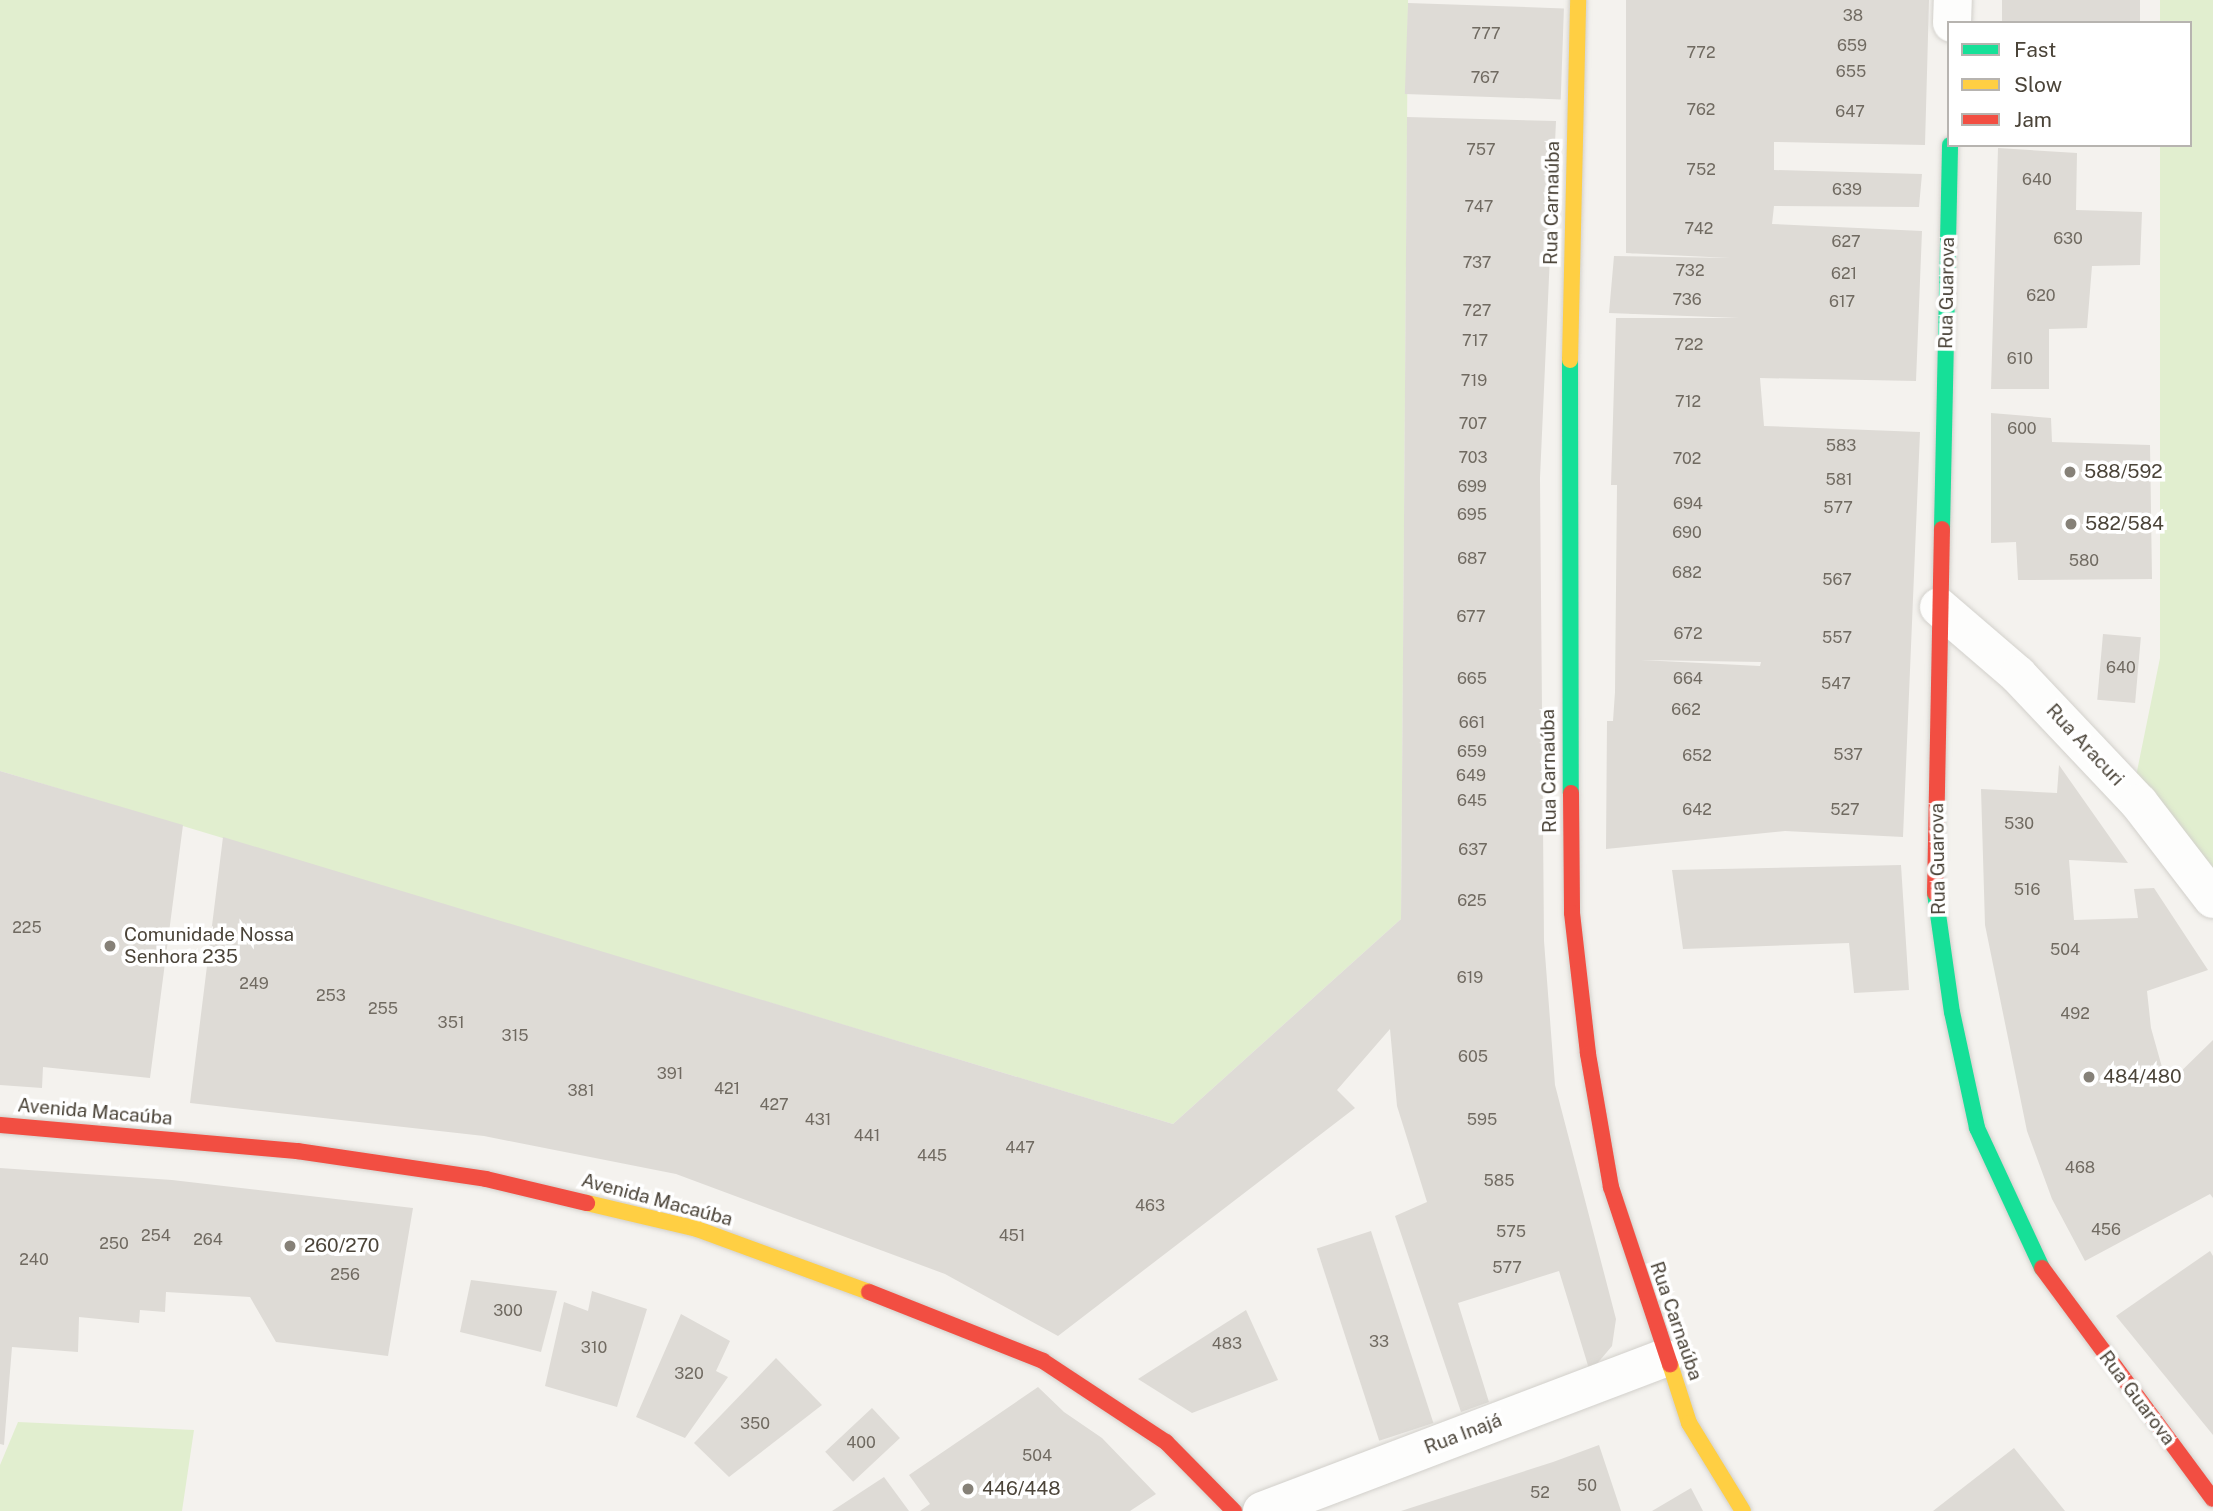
<!DOCTYPE html>
<html>
<head>
<meta charset="utf-8">
<style>
  body { margin:0 }
  #map { position:relative; width:2213px; height:1511px; overflow:hidden; background:#f4f2ee; font-family:"Public Sans",sans-serif }
  div>[style] { position:absolute }
  .green>* { inset:0; background:#e1eecf }
  .building>* { inset:0; background:#dedbd6; transform-origin:0 0 }
  .roads { filter:drop-shadow(0 0 2px #d2d0cb) drop-shadow(0 0 2px #d2d0cb) }
  .street>* { height:38px; margin:-19px; padding:0 19px; transform-origin:19px; border-radius:19px; background:#fdfdfc }
  .fast>* { height:16px; margin:-8px; padding:0 8px; transform-origin:8px; border-radius:8px; background:#16e098 }
  .slow>* { height:16px; margin:-8px; padding:0 8px; transform-origin:8px; border-radius:8px; background:#ffcf43 }
  .jam>* { height:16px; margin:-8px; padding:0 8px; transform-origin:8px; border-radius:8px; background:#f24e42 }
  .dots>* { width:19px; height:19px; translate:-50% -50%; box-sizing:border-box; border:4px solid #fff; border-radius:50% }
  span { translate:-50% -50%; white-space:nowrap; text-align:center; line-height:1.15; -webkit-text-stroke:7px #fff; paint-order:stroke }
  .number-label { font-size:16px; color:#706a61 }
  .number-label span { -webkit-text-stroke-width:0 }
  .street-label { font-size:19px; color:#4b4439 }
  .poi-label { font-size:19px; color:#4b4439 }
  .left { translate:0 -50%; text-align:left }
  .legend { position:absolute; left:1947px; top:21px; width:245px; height:126px; box-sizing:border-box; background:#fff; border:2px solid #b7b4b0; margin:0; padding:9px 12px; list-style:none; font-size:21px; color:#4b4439 }
  .legend li { display:flex; align-items:center; gap:14px; height:35px }
  .legend b { width:35px; border:2px solid #b7b4b0 }
</style>
</head>
<body>
<div id="map">
  <div class="green">
    <i style="clip-path:polygon(0 0,1408px 0,1401px 919px,1173px 1124px,0 771px)"></i>
    <i style="clip-path:polygon(2160px 0,2213px 0,2213px 894px,2135px 781px,2160px 658px,2160px 145px,2190px 145px,2190px 23px,2160px 23px)"></i>
    <i style="clip-path:polygon(18px 1422px,194px 1430px,182px 1511px,0 1511px,0 1465px)"></i>
  </div>
  <div class="building">
    <i style="clip-path:polygon(evenodd,1626px 0,1929px 0,1925px 145px,1774px 142px,1774px 170px,1922px 174px,1919px 207px,1774px 206px,1772px 224px,1922px 231px,1916px 381px,1760px 378px,1764px 426px,1920px 432px,1903px 837px,1785px 831px,1606px 849px,1607px 721px,1613px 721px,1615px 692px,1617px 485px,1611px 485px,1616px 318px,1739px 318px,1609px 313px,1614px 256px,1730px 258px,1626px 253px,1626px 0,1641px 660px,1761px 662px,1760px 666px,1641px 660px)"></i>
    <i style="left:2002px;top:0;width:138px;height:23px"></i>
    <i style="left:1408px;top:3px;width:156px;height:91px;rotate:2deg"></i>
    <i style="clip-path:polygon(1407px 117px,1556px 121px,1540px 478px,1544px 941px,1555px 1085px,1616px 1319px,1612px 1346px,1590px 1372px,1559px 1271px,1458px 1303px,1489px 1402px,1461px 1412px,1395px 1216px,1427px 1202px,1397px 1106px,1390px 1029px,1337px 1090px,1355px 1108px,1058px 1336px,945px 1274px,676px 1174px,484px 1136px,190px 1103px,223px 837px,1173px 1124px,1401px 919px)"></i>
    <i style="clip-path:polygon(1998px 148px,2077px 153px,2076px 210px,2142px 212px,2140px 265px,2092px 266px,2087px 328px,2049px 329px,2049px 389px,1991px 389px)"></i>
    <i style="clip-path:polygon(1991px 413px,2051px 418px,2052px 442px,2150px 445px,2152px 579px,2018px 580px,2016px 542px,1991px 543px)"></i>
    <i style="left:2103px;top:634px;width:38px;height:66px;rotate:5deg"></i>
    <i style="clip-path:polygon(2059px 765px,2128px 863px,2069px 860px,2074px 920px,2138px 918px,2134px 889px,2154px 888px,2208px 970px,2147px 991px,2151px 1028px,2167px 1085px,2213px 1040px,2213px 1198px,2210px 1194px,2085px 1261px,2052px 1199px,2027px 1131px,1985px 925px,1981px 789px,2057px 793px)"></i>
    <i style="clip-path:polygon(0 771px,183px 825px,150px 1078px,43px 1067px,42px 1088px,0 1085px)"></i>
    <i style="clip-path:polygon(1901px 865px,1909px 990px,1854px 993px,1849px 943px,1683px 949px,1672px 870px)"></i>
    <i style="clip-path:polygon(0 1168px,172px 1180px,413px 1208px,388px 1356px,276px 1342px,250px 1297px,166px 1292px,165px 1312px,140px 1310px,139px 1323px,79px 1317px,78px 1352px,12px 1347px,4px 1445px,0 1444px)"></i>
    <i style="left:1371px;top:1231px;width:202px;height:57px;rotate:72deg"></i>
    <i style="clip-path:polygon(2210px 1251px,2213px 1256px,2213px 1435px,2116px 1316px)"></i>
    <i style="clip-path:polygon(471px 1280px,557px 1291px,541px 1352px,460px 1332px)"></i>
    <i style="clip-path:polygon(592px 1291px,647px 1309px,617px 1407px,545px 1386px,564px 1302px,588px 1311px)"></i>
    <i style="clip-path:polygon(1246px 1310px,1278px 1380px,1192px 1413px,1138px 1379px)"></i>
    <i style="clip-path:polygon(681px 1314px,730px 1341px,716px 1371px,728px 1377px,685px 1438px,636px 1417px)"></i>
    <i style="clip-path:polygon(776px 1358px,822px 1405px,729px 1477px,694px 1443px)"></i>
    <i style="clip-path:polygon(1038px 1387px,1064px 1412px,1102px 1438px,1156px 1494px,1130px 1511px,920px 1511px,930px 1504px,909px 1475px)"></i>
    <i style="left:872px;top:1408px;width:41px;height:64px;rotate:47deg"></i>
    <i style="clip-path:polygon(1599px 1445px,1621px 1511px,1401px 1511px,1553px 1462px)"></i>
    <i style="clip-path:polygon(2014px 1448px,2065px 1511px,1933px 1511px)"></i>
    <i style="clip-path:polygon(884px 1477px,909px 1511px,832px 1511px)"></i>
    <i style="clip-path:polygon(1691px 1488px,1703px 1511px,1652px 1511px)"></i>
  </div>
  <div class="roads">
    <div class="street">
      <i style="left:1952px;top:23px;width:23px;rotate:-88deg"></i>
      <i style="left:1939px;top:607px;width:104px;rotate:40.7deg"></i>
      <i style="left:2018px;top:675px;width:176px;rotate:46.6deg"></i>
      <i style="left:2139px;top:803px;width:121px;rotate:52.4deg"></i>
      <i style="left:1262px;top:1511px;width:430px;rotate:-20.8deg"></i>
    </div>
    <div class="fast">
      <i style="left:1570px;top:360px;width:433px;rotate:89.9deg"></i>
      <i style="left:1942px;top:529px;width:384px;rotate:-88.8deg"></i>
      <i style="left:1935px;top:893px;width:120px;rotate:81.9deg"></i>
      <i style="left:1952px;top:1012px;width:119px;rotate:77.8deg"></i>
      <i style="left:1977px;top:1128px;width:154px;rotate:65.1deg"></i>
    </div>
    <div class="slow">
      <i style="left:1570px;top:360px;width:360px;rotate:-88.7deg"></i>
      <i style="left:587px;top:1203px;width:113px;rotate:13.3deg"></i>
      <i style="left:697px;top:1229px;width:183px;rotate:20.1deg"></i>
      <i style="left:1670px;top:1364px;width:62px;rotate:72.1deg"></i>
      <i style="left:1689px;top:1423px;width:103px;rotate:58.5deg"></i>
    </div>
    <div class="jam">
      <i style="left:1571px;top:793px;width:120px;rotate:89.5deg"></i>
      <i style="left:1572px;top:913px;width:142px;rotate:83.5deg"></i>
      <i style="left:1588px;top:1054px;width:135px;rotate:80.2deg"></i>
      <i style="left:1611px;top:1187px;width:187px;rotate:71.6deg"></i>
      <i style="left:1935px;top:893px;width:364px;rotate:-88.9deg"></i>
      <i style="left:0;top:1125px;width:298px;rotate:5deg"></i>
      <i style="left:297px;top:1151px;width:191px;rotate:8.4deg"></i>
      <i style="left:486px;top:1179px;width:104px;rotate:13.4deg"></i>
      <i style="left:2042px;top:1268px;width:287px;rotate:53.5deg"></i>
      <i style="left:869px;top:1292px;width:187px;rotate:21.6deg"></i>
      <i style="left:1043px;top:1361px;width:147px;rotate:33.4deg"></i>
      <i style="left:1166px;top:1442px;width:97px;rotate:45.4deg"></i>
    </div>
  </div>
  <div class="dots">
    <i style="left:2070px;top:472px;background:#868178"></i>
    <i style="left:2071px;top:524px;background:#868178"></i>
    <i style="left:110px;top:946px;background:#868178"></i>
    <i style="left:2089px;top:1077px;background:#868178"></i>
    <i style="left:290px;top:1246px;background:#868178"></i>
    <i style="left:968px;top:1489px;background:#868178"></i>
  </div>
  <div class="number-label">
    <span style="left:1853px;top:16px">38</span>
    <span style="left:1486px;top:34px">777</span>
    <span style="left:1852px;top:46px">659</span>
    <span style="left:1701px;top:53px">772</span>
    <span style="left:1851px;top:72px">655</span>
    <span style="left:1485px;top:78px">767</span>
    <span style="left:1701px;top:110px">762</span>
    <span style="left:1850px;top:112px">647</span>
    <span style="left:1481px;top:150px">757</span>
    <span style="left:1701px;top:170px">752</span>
    <span style="left:2037px;top:180px">640</span>
    <span style="left:1847px;top:190px">639</span>
    <span style="left:1479px;top:207px">747</span>
    <span style="left:1699px;top:229px">742</span>
    <span style="left:2068px;top:239px">630</span>
    <span style="left:1846px;top:242px">627</span>
    <span style="left:1477px;top:263px">737</span>
    <span style="left:1690px;top:271px">732</span>
    <span style="left:1844px;top:274px">621</span>
    <span style="left:2041px;top:296px">620</span>
    <span style="left:1687px;top:300px">736</span>
    <span style="left:1842px;top:302px">617</span>
    <span style="left:1477px;top:311px">727</span>
    <span style="left:1475px;top:341px">717</span>
    <span style="left:1689px;top:345px">722</span>
    <span style="left:2020px;top:359px">610</span>
    <span style="left:1474px;top:381px">719</span>
    <span style="left:1688px;top:402px">712</span>
    <span style="left:1473px;top:424px">707</span>
    <span style="left:2022px;top:429px">600</span>
    <span style="left:1841px;top:446px">583</span>
    <span style="left:1473px;top:458px">703</span>
    <span style="left:1687px;top:459px">702</span>
    <span style="left:1839px;top:480px">581</span>
    <span style="left:1472px;top:487px">699</span>
    <span style="left:1688px;top:504px">694</span>
    <span style="left:1838px;top:508px">577</span>
    <span style="left:1472px;top:515px">695</span>
    <span style="left:1687px;top:533px">690</span>
    <span style="left:1472px;top:559px">687</span>
    <span style="left:2084px;top:561px">580</span>
    <span style="left:1687px;top:573px">682</span>
    <span style="left:1837px;top:580px">567</span>
    <span style="left:1471px;top:617px">677</span>
    <span style="left:1688px;top:634px">672</span>
    <span style="left:1837px;top:638px">557</span>
    <span style="left:2121px;top:668px">640</span>
    <span style="left:1472px;top:679px">665</span>
    <span style="left:1688px;top:679px">664</span>
    <span style="left:1836px;top:684px">547</span>
    <span style="left:1686px;top:710px">662</span>
    <span style="left:1472px;top:723px">661</span>
    <span style="left:1472px;top:752px">659</span>
    <span style="left:1848px;top:755px">537</span>
    <span style="left:1697px;top:756px">652</span>
    <span style="left:1471px;top:776px">649</span>
    <span style="left:1472px;top:801px">645</span>
    <span style="left:1697px;top:810px">642</span>
    <span style="left:1845px;top:810px">527</span>
    <span style="left:2019px;top:824px">530</span>
    <span style="left:1473px;top:850px">637</span>
    <span style="left:2027px;top:890px">516</span>
    <span style="left:1472px;top:901px">625</span>
    <span style="left:27px;top:928px">225</span>
    <span style="left:2065px;top:950px">504</span>
    <span style="left:1470px;top:978px">619</span>
    <span style="left:254px;top:984px">249</span>
    <span style="left:331px;top:996px">253</span>
    <span style="left:383px;top:1009px">255</span>
    <span style="left:2075px;top:1014px">492</span>
    <span style="left:451px;top:1023px">351</span>
    <span style="left:515px;top:1036px">315</span>
    <span style="left:1473px;top:1057px">605</span>
    <span style="left:670px;top:1074px">391</span>
    <span style="left:727px;top:1089px">421</span>
    <span style="left:581px;top:1091px">381</span>
    <span style="left:774px;top:1105px">427</span>
    <span style="left:818px;top:1120px">431</span>
    <span style="left:1482px;top:1120px">595</span>
    <span style="left:867px;top:1136px">441</span>
    <span style="left:1020px;top:1148px">447</span>
    <span style="left:932px;top:1156px">445</span>
    <span style="left:2080px;top:1168px">468</span>
    <span style="left:1499px;top:1181px">585</span>
    <span style="left:1150px;top:1206px">463</span>
    <span style="left:2106px;top:1230px">456</span>
    <span style="left:1511px;top:1232px">575</span>
    <span style="left:156px;top:1236px">254</span>
    <span style="left:1012px;top:1236px">451</span>
    <span style="left:208px;top:1240px">264</span>
    <span style="left:114px;top:1244px">250</span>
    <span style="left:34px;top:1260px">240</span>
    <span style="left:1507px;top:1268px">577</span>
    <span style="left:345px;top:1275px">256</span>
    <span style="left:508px;top:1311px">300</span>
    <span style="left:1379px;top:1342px">33</span>
    <span style="left:1227px;top:1344px">483</span>
    <span style="left:594px;top:1348px">310</span>
    <span style="left:689px;top:1374px">320</span>
    <span style="left:755px;top:1424px">350</span>
    <span style="left:861px;top:1443px">400</span>
    <span style="left:1037px;top:1456px">504</span>
    <span style="left:1587px;top:1486px">50</span>
    <span style="left:1540px;top:1493px">52</span>
  </div>
  <div class="street-label">
    <span style="left:1552px;top:203px;rotate:-89deg">Rua Carnaúba</span>
    <span style="left:1947px;top:293px;rotate:-89deg">Rua Guarova</span>
    <span style="left:2085px;top:745px;rotate:47deg">Rua Aracuri</span>
    <span style="left:1549px;top:771px;rotate:-91deg">Rua Carnaúba</span>
    <span style="left:1938px;top:859px;rotate:-91deg">Rua Guarova</span>
    <span style="left:95px;top:1112px;rotate:5deg">Avenida Macaúba</span>
    <span style="left:657px;top:1200px;rotate:15deg">Avenida Macaúba</span>
    <span style="left:1676px;top:1321px;rotate:71deg">Rua Carnaúba</span>
    <span style="left:2137px;top:1398px;rotate:53deg">Rua Guarova</span>
    <span style="left:1463px;top:1434px;rotate:-21deg">Rua Inajá</span>
  </div>
  <div class="poi-label">
    <span class="left" style="left:2084px;top:472px">588/592</span>
    <span class="left" style="left:2085px;top:524px">582/584</span>
    <span class="left" style="left:124px;top:946px">Comunidade Nossa<br>Senhora 235</span>
    <span class="left" style="left:2103px;top:1077px">484/480</span>
    <span class="left" style="left:304px;top:1246px">260/270</span>
    <span class="left" style="left:982px;top:1489px">446/448</span>
  </div>
  <ul class="legend">
  <li><b style="height:9px;background:#16e098"></b>Fast</li>
  <li><b style="height:9px;background:#ffcf43"></b>Slow</li>
  <li><b style="height:9px;background:#f24e42"></b>Jam</li>
  </ul>
</div>
</body>
</html>
